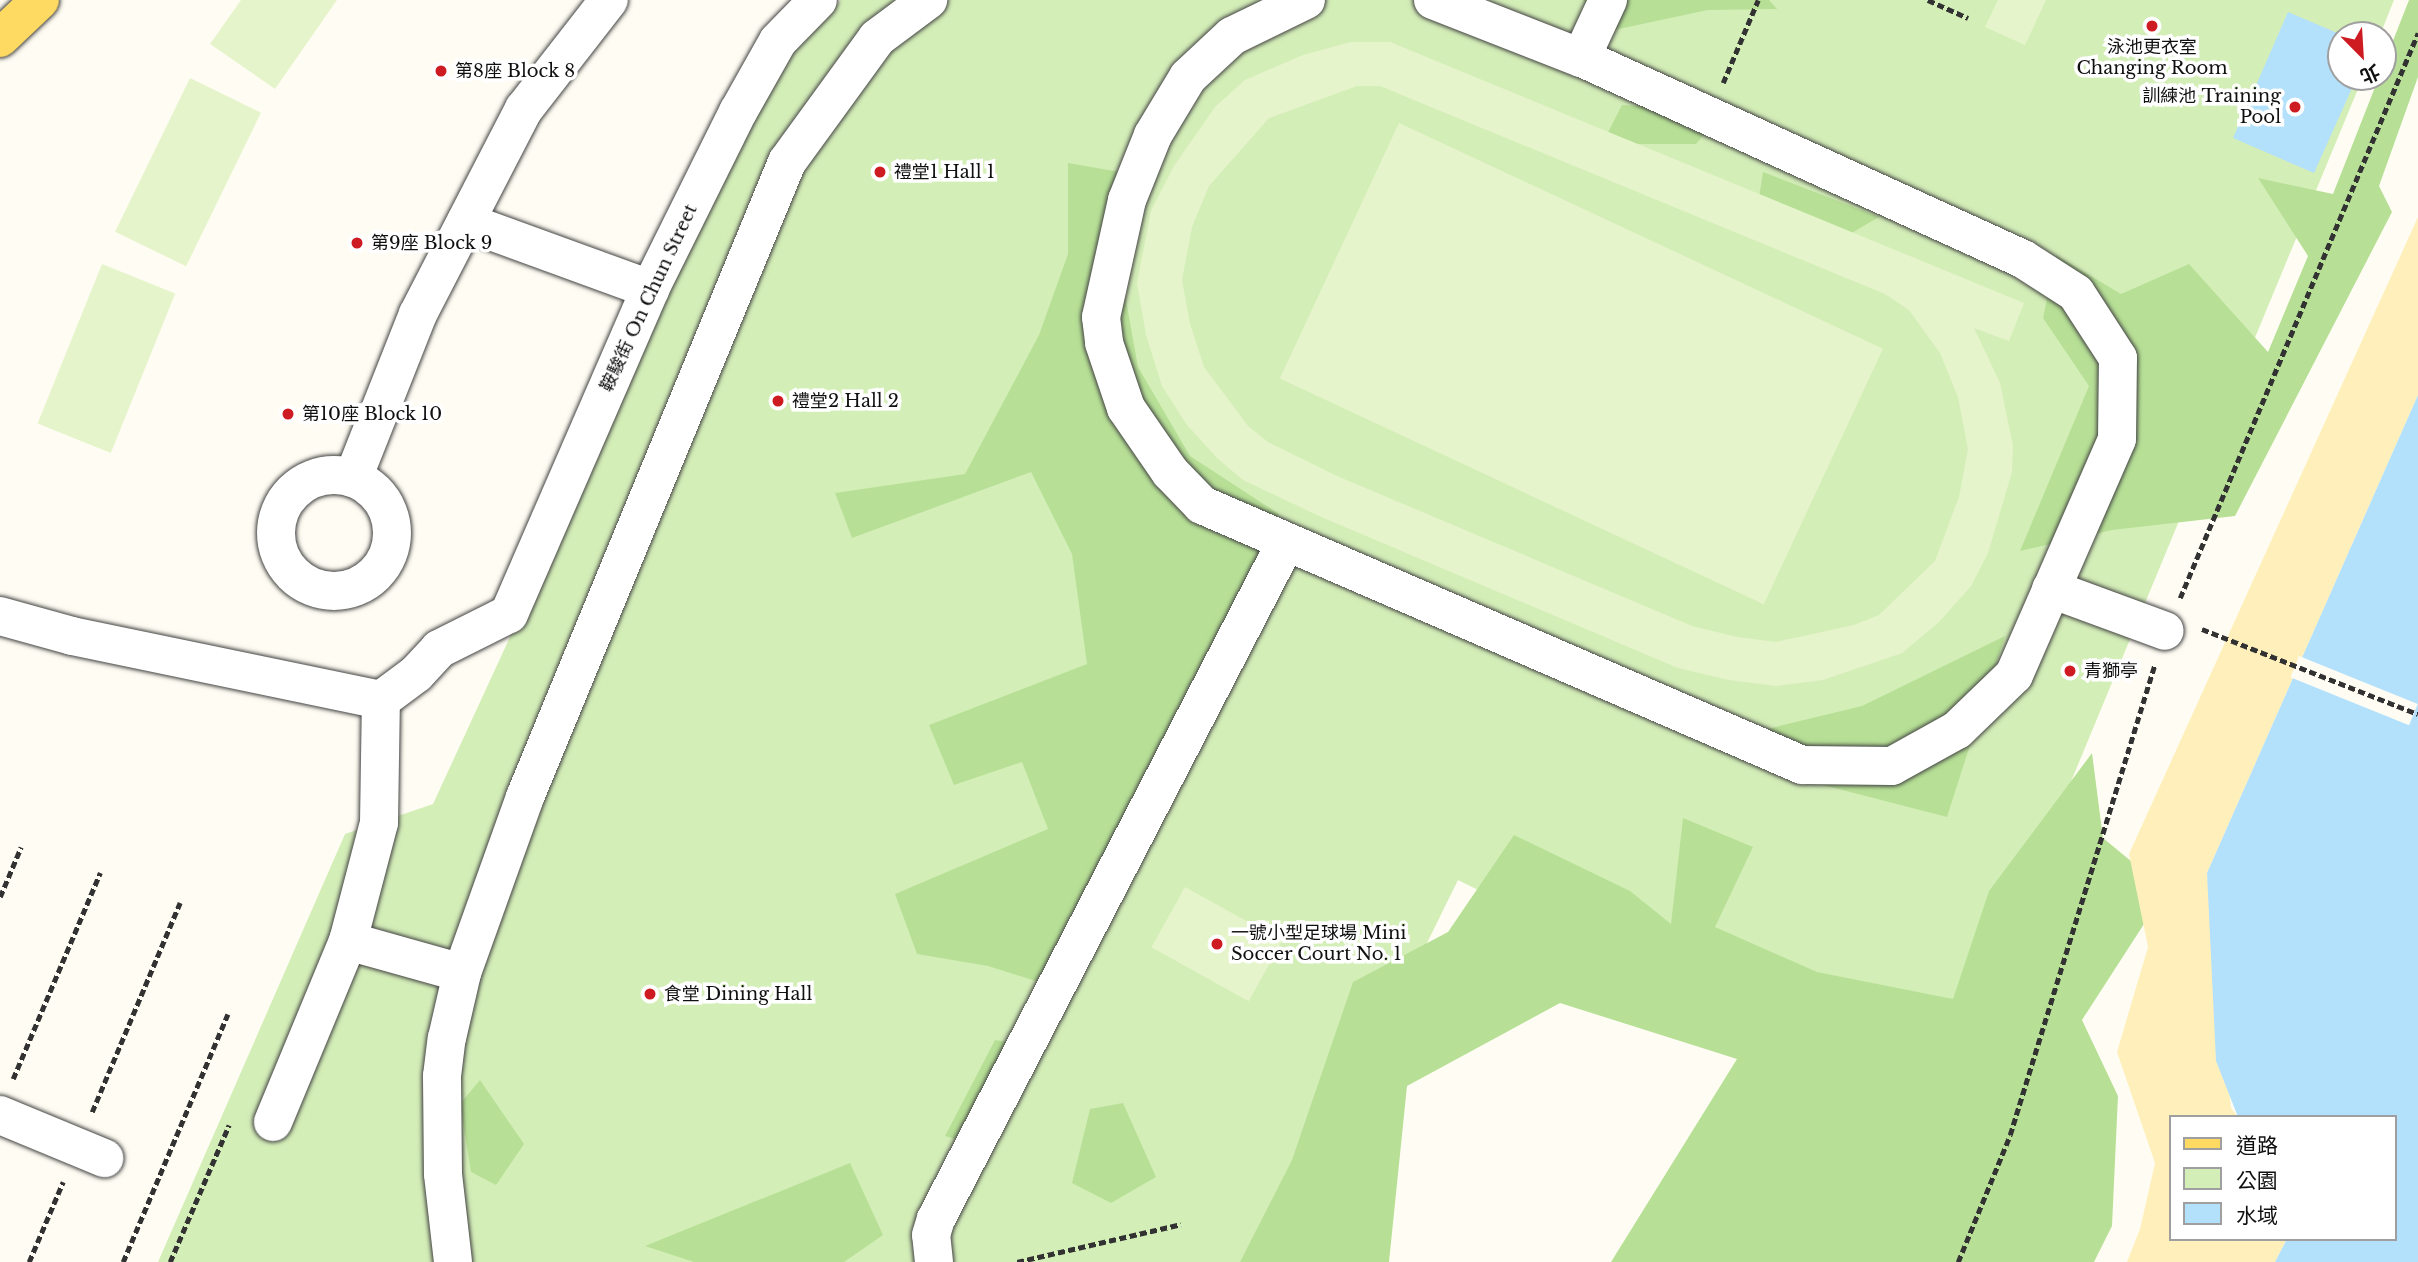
<!DOCTYPE html>
<html>
<head>
<meta charset="utf-8">
<style>
  body { margin:0 }
  #map { position:relative; width:2418px; height:1262px; overflow:hidden; background:#fffdf3; font-family:"Libre Baskerville","Noto Sans TC",serif }
  div>[style] { position:absolute }
  .green>* { inset:0; background:#d4eeb8 }
  .forest>* { inset:0; background:#b7e096 }
  .sand>* { inset:0; background:#fff0bb }
  .pitch>* { inset:0; background:#e6f4cb; transform-origin:0 0 }
  .water>* { inset:0; background:#b3e0fb }
  .pier>* { inset:0; background:#fffdf3; transform-origin:0 0 }
  .path>* { height:4.5px; margin-top:-2.25px; transform-origin:0; background:repeating-linear-gradient(90deg,#323232 0 7px,transparent 0 10.5px) }
  .roads { filter:drop-shadow(0 0 2px #434343) drop-shadow(0 0 2px #434343) }
  .minor>* { height:38px; margin:-19px; padding:0 19px; transform-origin:19px; border-radius:19px; background:#fff }
  .minor>.ring { margin:-19px; padding:0; box-sizing:content-box; background:none; border:38px solid #fff; border-radius:50% }
  .major>* { height:38px; margin:-19px; padding:0 19px; transform-origin:19px; border-radius:19px; background:#ffda63 }
  .dots>* { width:19px; height:19px; translate:-50% -50%; box-sizing:border-box; border:4px solid #fff; border-radius:50% }
  span { translate:-50% -50%; white-space:nowrap; text-align:center; line-height:1.15; -webkit-text-stroke:7px #fff; paint-order:stroke }
  .poi-label { font-size:18px; color:#101010 }
  .left { translate:0 -50%; text-align:left }
  .right { translate:-100% -50%; text-align:right }
  .street-label { font-size:18px; color:#101010 }
  .legend { position:absolute; left:2169px; top:1115px; width:228px; height:126px; box-sizing:border-box; background:#fff; border:2px solid #9f9f9f; margin:0; padding:9px 12px; list-style:none; font-size:21px; color:#101010 }
  .legend li { display:flex; align-items:center; gap:14px; height:35px }
  .legend b { width:35px; border:2px solid #9f9f9f }
  .north { position:absolute; left:2327px; top:21px; width:70px; height:70px; box-sizing:border-box; background:#fff; border:2px solid #9f9f9f; border-radius:50%; rotate:156deg; font-size:19px; font-weight:700; line-height:28px; text-align:center; color:#101010 }
  .north::after { content:''; display:block; margin:auto; width:24px; height:32px; background:#ce1b22; clip-path:polygon(50% 0,100% 100%,50% 72%,0 100%) }
</style>
</head>
<body>
<div id="map">
  <div class="green">
    <i style="clip-path:polygon(841px 0,2394px 0,2380px 35px,2341px 35px,2341px 77px,2363px 77px,1932px 1117px,1458px 880px,1270px 1262px,158px 1262px,345px 834px,433px 804px,770px 73px)"></i>
  </div>
  <div class="forest">
    <i style="clip-path:polygon(1583px 0,1769px 0,1777px 9px,1708px 10px,1614px 30px)"></i>
    <i style="clip-path:polygon(2409px 0,2418px 0,2418px 77px,2379px 186px,2392px 212px,2235px 516px,2112px 530px,2020px 551px,2089px 386px,2043px 318px,2056px 255px,2121px 294px,2189px 264px,2268px 352px,2308px 256px,2258px 178px,2333px 194px,2379px 77px,2383px 77px,2383px 66px)"></i>
    <i style="clip-path:polygon(1622px 105px,1724px 111px,1696px 144px,1602px 144px)"></i>
    <i style="clip-path:polygon(1068px 163px,1155px 178px,1122px 278px,1138px 367px,1190px 456px,1279px 514px,1045px 984px,988px 966px,917px 954px,895px 894px,1048px 829px,1022px 762px,954px 785px,929px 725px,1087px 664px,1072px 554px,1031px 472px,852px 538px,835px 493px,965px 474px,1039px 335px,1068px 254px)"></i>
    <i style="clip-path:polygon(1763px 172px,1879px 217px,1838px 241px,1756px 217px)"></i>
    <i style="clip-path:polygon(2005px 636px,1947px 817px,1796px 778px,1763px 730px,1862px 706px)"></i>
    <i style="clip-path:polygon(2092px 753px,2103px 838px,2166px 890px,2082px 1020px,2118px 1096px,2112px 1226px,2094px 1262px,1611px 1262px,1737px 1059px,1560px 1003px,1407px 1086px,1389px 1262px,1240px 1262px,1292px 1160px,1353px 982px,1448px 932px,1514px 835px,1630px 891px,1671px 924px,1683px 818px,1753px 847px,1715px 927px,1817px 972px,1953px 999px,1989px 891px)"></i>
    <i style="clip-path:polygon(995px 1040px,1027px 1045px,970px 1143px,945px 1136px)"></i>
    <i style="clip-path:polygon(480px 1080px,524px 1144px,496px 1185px,471px 1172px,460px 1104px)"></i>
    <i style="clip-path:polygon(1123px 1103px,1156px 1177px,1111px 1203px,1072px 1183px,1090px 1109px)"></i>
    <i style="clip-path:polygon(850px 1163px,883px 1235px,844px 1262px,694px 1262px,645px 1246px)"></i>
  </div>
  <div class="sand">
    <i style="clip-path:polygon(2418px 217px,2418px 395px,2207px 873px,2231px 1108px,2238px 1117px,2171px 1117px,2171px 1239px,2287px 1239px,2275px 1262px,2127px 1262px,2140px 1229px,2155px 1163px,2117px 1052px,2148px 947px,2129px 854px)"></i>
  </div>
  <div class="pitch">
    <i style="clip-path:polygon(241px 0,337px 0,275px 89px,210px 44px)"></i>
    <i style="clip-path:polygon(1998px 0,2046px 0,2025px 45px,1985px 27px)"></i>
    <i style="clip-path:polygon(evenodd,1351px 42px,1390px 42px,2024px 303px,2009px 341px,1974px 328px,2000px 383px,2013px 446px,2012px 472px,1988px 553px,1971px 586px,1939px 622px,1902px 653px,1823px 680px,1776px 686px,1729px 680px,1678px 668px,1319px 516px,1243px 480px,1217px 458px,1187px 425px,1162px 386px,1146px 335px,1137px 283px,1151px 211px,1174px 166px,1215px 107px,1245px 80px,1303px 55px,1351px 42px,1357px 86px,1380px 86px,1885px 294px,1909px 310px,1940px 353px,1958px 397px,1968px 449px,1959px 497px,1935px 561px,1879px 615px,1854px 625px,1776px 642px,1737px 637px,1692px 626px,1337px 476px,1268px 442px,1248px 426px,1204px 367px,1190px 324px,1182px 280px,1192px 227px,1209px 186px,1269px 118px,1357px 86px)"></i>
    <i style="left:190px;top:78px;width:79px;height:171px;rotate:26deg"></i>
    <i style="left:1399px;top:123px;width:534px;height:282px;rotate:25deg"></i>
    <i style="left:102px;top:264px;width:79px;height:172px;rotate:22deg"></i>
    <i style="left:1185px;top:887px;width:111px;height:69px;rotate:29deg"></i>
  </div>
  <div class="water">
    <i style="clip-path:polygon(2288px 12px,2342px 35px,2341px 77px,2357px 77px,2314px 173px,2233px 138px)"></i>
    <i style="clip-path:polygon(2418px 395px,2418px 1262px,2275px 1262px,2287px 1239px,2395px 1239px,2395px 1117px,2238px 1117px,2216px 1061px,2207px 873px)"></i>
  </div>
  <div class="pier">
    <i style="left:2299px;top:656px;width:128px;height:23px;rotate:22deg"></i>
  </div>
  <div class="path">
    <i style="left:1928px;top:0;width:44px;rotate:24.2deg"></i>
    <i style="left:1723px;top:83px;width:90px;rotate:-67.1deg"></i>
    <i style="left:2180px;top:598px;width:613px;rotate:-67.16deg"></i>
    <i style="left:2202px;top:629px;width:232px;rotate:21.5deg"></i>
    <i style="left:0;top:897px;width:54px;rotate:-67.2deg"></i>
    <i style="left:13px;top:1079px;width:224px;rotate:-67.1deg"></i>
    <i style="left:92px;top:1112px;width:227px;rotate:-67.2deg"></i>
    <i style="left:29px;top:1262px;width:87px;rotate:-67deg"></i>
    <i style="left:123px;top:1262px;width:269px;rotate:-67.1deg"></i>
    <i style="left:170px;top:1262px;width:149px;rotate:-66.7deg"></i>
    <i style="left:1017px;top:1262px;width:168px;rotate:-13deg"></i>
    <i style="left:1958px;top:1262px;width:137px;rotate:-67.7deg"></i>
    <i style="left:2010px;top:1135px;width:492px;rotate:-72.9deg"></i>
  </div>
  <div class="roads">
    <div class="minor">
      <i style="left:1306px;top:0;width:82px;rotate:154.1deg"></i>
      <i style="left:1232px;top:36px;width:60px;rotate:137deg"></i>
      <i style="left:1188px;top:77px;width:68px;rotate:121.1deg"></i>
      <i style="left:1153px;top:135px;width:70px;rotate:111.8deg"></i>
      <i style="left:1127px;top:200px;width:120px;rotate:102.5deg"></i>
      <i style="left:1101px;top:317px;width:26px;rotate:83deg"></i>
      <i style="left:1104px;top:343px;width:69px;rotate:71.3deg"></i>
      <i style="left:1126px;top:408px;width:78px;rotate:55.5deg"></i>
      <i style="left:1170px;top:472px;width:46px;rotate:45.9deg"></i>
      <i style="left:1202px;top:505px;width:654px;rotate:23.43deg"></i>
      <i style="left:1802px;top:765px;width:90px;rotate:0.6deg"></i>
      <i style="left:1892px;top:766px;width:74px;rotate:-29deg"></i>
      <i style="left:1957px;top:730px;width:79px;rotate:-44deg"></i>
      <i style="left:2014px;top:675px;width:257px;rotate:-66.4deg"></i>
      <i style="left:2117px;top:439px;width:81px;rotate:-89.3deg"></i>
      <i style="left:2118px;top:358px;width:77px;rotate:-122.9deg"></i>
      <i style="left:2076px;top:293px;width:63px;rotate:-147.3deg"></i>
      <i style="left:2023px;top:259px;width:486px;rotate:-155.5deg"></i>
      <i style="left:1581px;top:58px;width:159px;rotate:-158.6deg"></i>
      <i style="left:1581px;top:58px;width:64px;rotate:-65deg"></i>
      <i style="left:466px;top:222px;width:196px;rotate:20deg"></i>
      <i class="ring" style="left:276px;top:475px;width:78px;height:78px"></i>
      <i style="left:353px;top:478px;width:176px;rotate:-68.4deg"></i>
      <i style="left:418px;top:314px;width:231px;rotate:-62.7deg"></i>
      <i style="left:524px;top:109px;width:138px;rotate:-52.1deg"></i>
      <i style="left:2051px;top:589px;width:121px;rotate:20.2deg"></i>
      <i style="left:0;top:616px;width:75px;rotate:15.5deg"></i>
      <i style="left:72px;top:636px;width:316px;rotate:11.7deg"></i>
      <i style="left:381px;top:700px;width:44px;rotate:-36.6deg"></i>
      <i style="left:416px;top:674px;width:34px;rotate:-47deg"></i>
      <i style="left:439px;top:649px;width:78px;rotate:-26.6deg"></i>
      <i style="left:509px;top:614px;width:354px;rotate:-66.5deg"></i>
      <i style="left:650px;top:289px;width:198px;rotate:-63.6deg"></i>
      <i style="left:738px;top:112px;width:81px;rotate:-60.6deg"></i>
      <i style="left:778px;top:41px;width:57px;rotate:-45.7deg"></i>
      <i style="left:348px;top:941px;width:118px;rotate:15.7deg"></i>
      <i style="left:0;top:1115px;width:113px;rotate:22.5deg"></i>
      <i style="left:273px;top:1122px;width:196px;rotate:-67.5deg"></i>
      <i style="left:348px;top:941px;width:122px;rotate:-75.3deg"></i>
      <i style="left:379px;top:823px;width:123px;rotate:-89.1deg"></i>
      <i style="left:453px;top:1262px;width:89px;rotate:-96.5deg"></i>
      <i style="left:443px;top:1174px;width:98px;rotate:-90.6deg"></i>
      <i style="left:442px;top:1076px;width:38px;rotate:-83deg"></i>
      <i style="left:447px;top:1038px;width:67px;rotate:-77deg"></i>
      <i style="left:462px;top:973px;width:187px;rotate:-70.3deg"></i>
      <i style="left:525px;top:797px;width:687px;rotate:-67.58deg"></i>
      <i style="left:787px;top:162px;width:153px;rotate:-54deg"></i>
      <i style="left:877px;top:38px;width:64px;rotate:-36.7deg"></i>
      <i style="left:934px;top:1262px;width:27px;rotate:-96deg"></i>
      <i style="left:931px;top:1235px;width:17px;rotate:-73deg"></i>
      <i style="left:936px;top:1219px;width:762px;rotate:-62.66deg"></i>
    </div>
    <div class="major">
      <i style="left:0;top:38px;width:55px;rotate:-43.5deg"></i>
    </div>
  </div>
  <div class="dots">
    <i style="left:2152px;top:26px;background:#ce1b22"></i>
    <i style="left:441px;top:71px;background:#ce1b22"></i>
    <i style="left:2295px;top:107px;background:#ce1b22"></i>
    <i style="left:880px;top:172px;background:#ce1b22"></i>
    <i style="left:357px;top:243px;background:#ce1b22"></i>
    <i style="left:778px;top:401px;background:#ce1b22"></i>
    <i style="left:288px;top:414px;background:#ce1b22"></i>
    <i style="left:2070px;top:671px;background:#ce1b22"></i>
    <i style="left:1217px;top:944px;background:#ce1b22"></i>
    <i style="left:650px;top:994px;background:#ce1b22"></i>
  </div>
  <div class="poi-label">
    <span style="left:2152px;top:58px">泳池更衣室<br>Changing Room</span>
    <span class="left" style="left:455px;top:71px">第8座 Block 8</span>
    <span class="right" style="left:2281px;top:107px">訓練池 Training<br>Pool</span>
    <span class="left" style="left:894px;top:172px">禮堂1 Hall 1</span>
    <span class="left" style="left:371px;top:243px">第9座 Block 9</span>
    <span class="left" style="left:792px;top:401px">禮堂2 Hall 2</span>
    <span class="left" style="left:302px;top:414px">第10座 Block 10</span>
    <span class="left" style="left:2084px;top:671px">青獅亭</span>
    <span class="left" style="left:1231px;top:944px">一號小型足球場 Mini<br>Soccer Court No. 1</span>
    <span class="left" style="left:664px;top:994px">食堂 Dining Hall</span>
  </div>
  <div class="street-label">
    <span style="left:649px;top:298px;rotate:-65deg">鞍駿街 On Chun Street</span>
  </div>
  <ul class="legend">
  <li><b style="height:9px;background:#ffda63"></b>道路</li>
  <li><b style="height:19px;background:#d4eeb8"></b>公園</li>
  <li><b style="height:19px;background:#b3e0fb"></b>水域</li>
  </ul>
  <div class="north">北</div>
</div>
</body>
</html>
